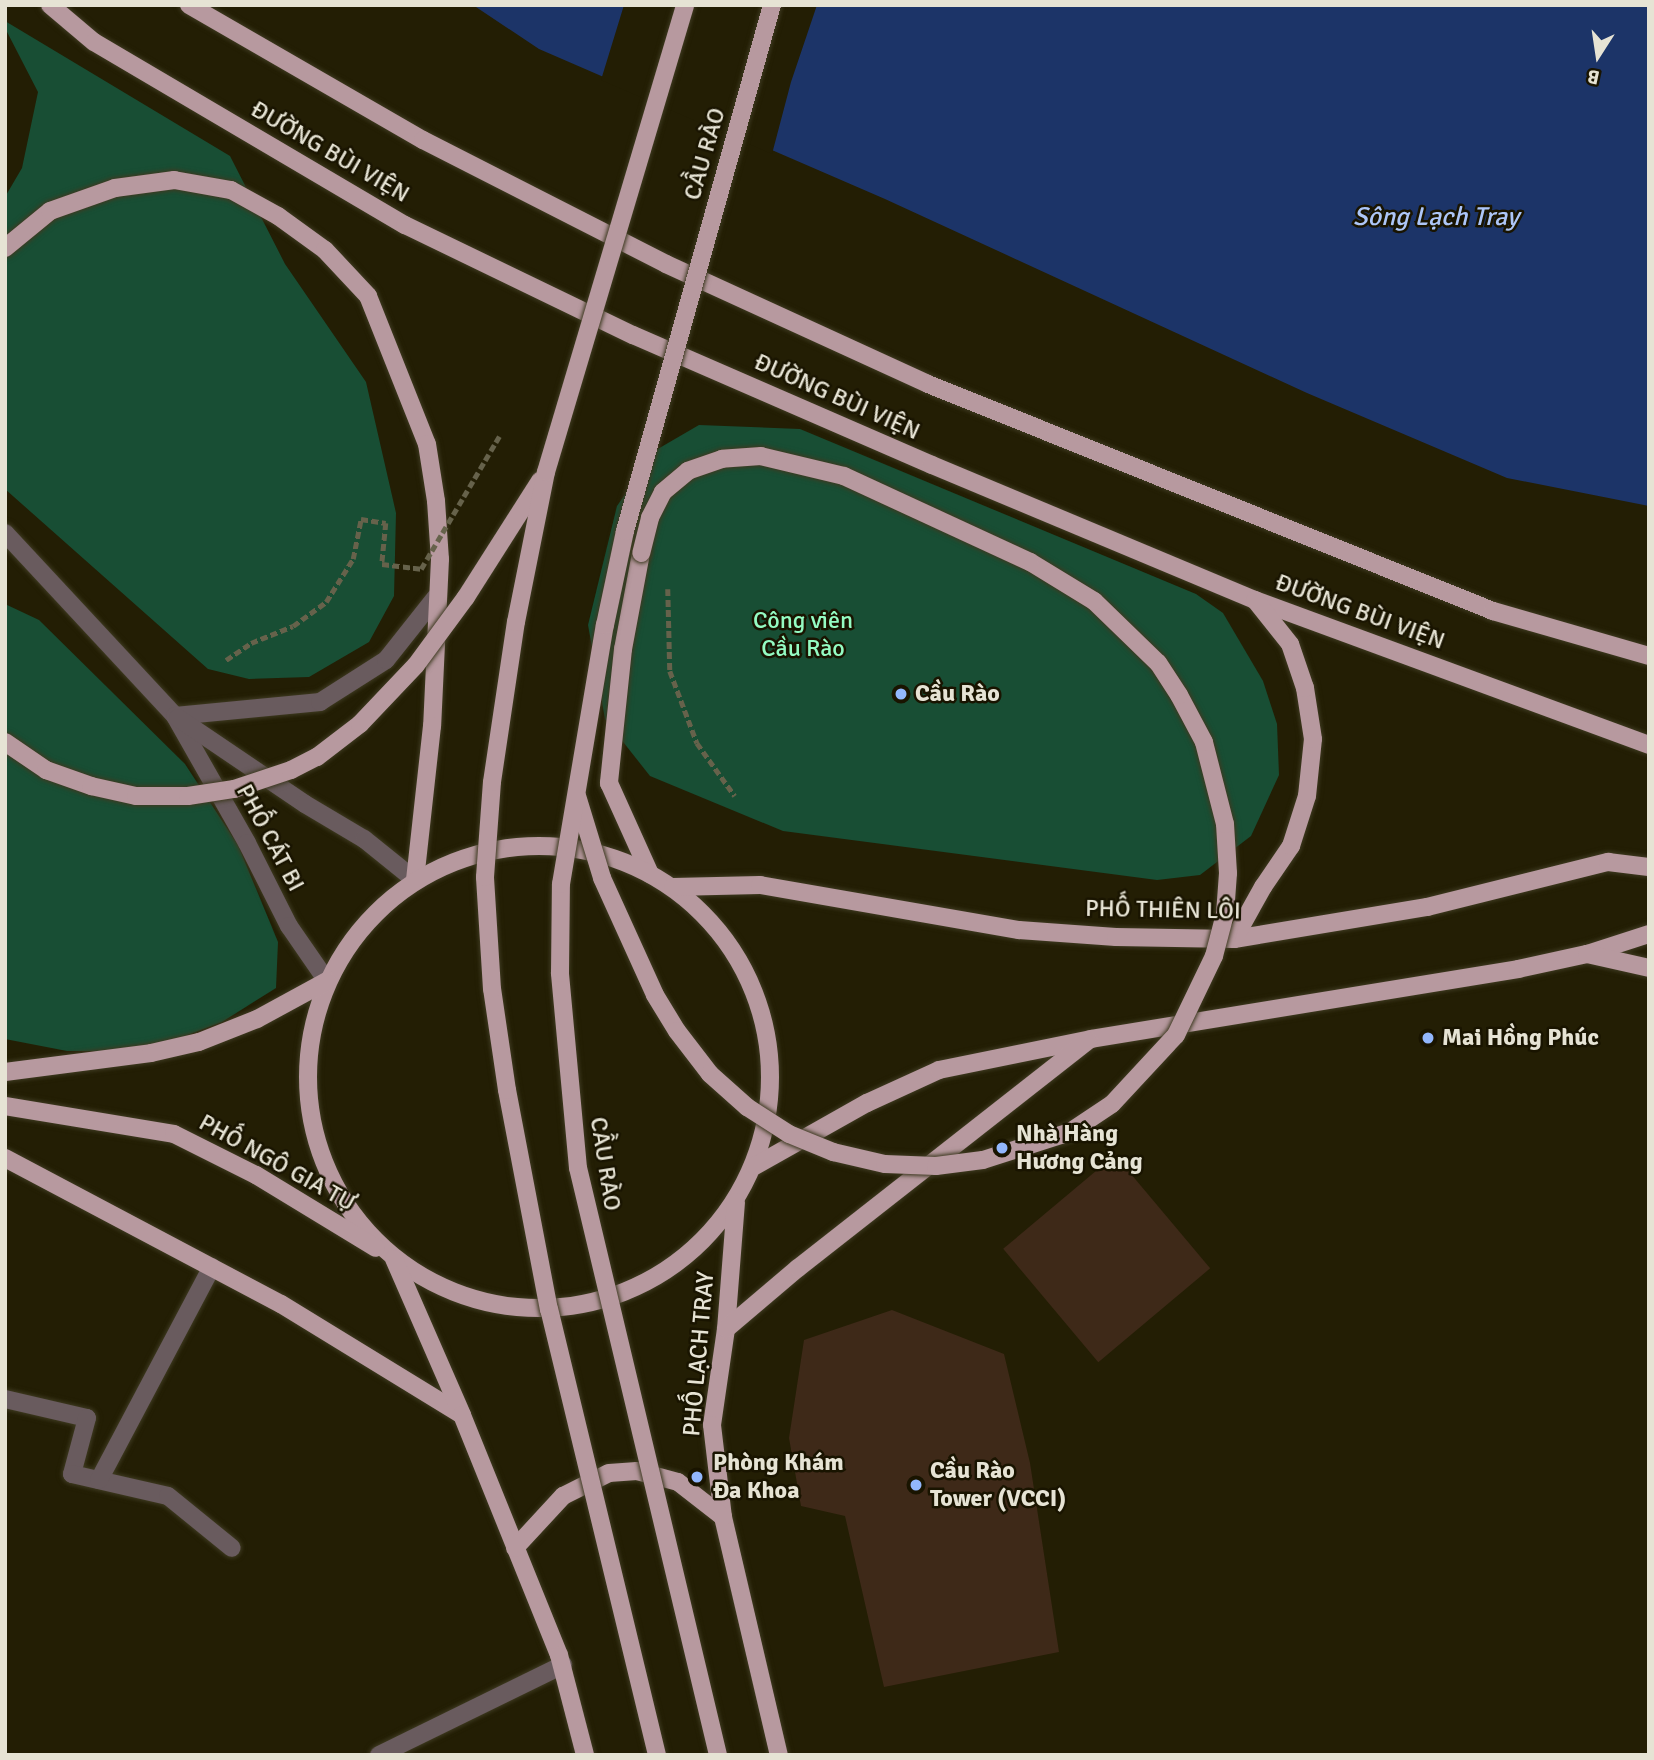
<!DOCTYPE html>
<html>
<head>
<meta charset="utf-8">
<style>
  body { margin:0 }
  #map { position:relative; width:1654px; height:1760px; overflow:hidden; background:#231e04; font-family:Signika,sans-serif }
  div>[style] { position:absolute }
  .green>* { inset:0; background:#184e34 }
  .water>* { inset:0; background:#1c3468 }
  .pier>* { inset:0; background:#231e04 }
  .building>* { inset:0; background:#3e2918; transform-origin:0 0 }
  .path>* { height:4.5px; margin-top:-2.25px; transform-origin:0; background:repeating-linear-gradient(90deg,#66624b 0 7px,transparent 0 10.5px) }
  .roads { filter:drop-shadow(0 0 2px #3e3a21) drop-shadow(0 0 2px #3e3a21) }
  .minor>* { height:18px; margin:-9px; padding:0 9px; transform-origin:9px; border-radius:9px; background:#695b5e }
  .major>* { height:18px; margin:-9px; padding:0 9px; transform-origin:9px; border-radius:9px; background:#b7999f }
  .major>.ring { margin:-9px; padding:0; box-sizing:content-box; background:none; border:18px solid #b7999f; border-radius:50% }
  .path-bridge>* { height:4.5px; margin-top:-2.25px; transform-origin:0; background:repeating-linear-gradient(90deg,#66624b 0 7px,transparent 0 10.5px) }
  .bridges { filter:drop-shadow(0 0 2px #3e3a21) drop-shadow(0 0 2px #3e3a21) }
  .major-bridge>* { height:18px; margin:-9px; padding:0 9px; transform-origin:9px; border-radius:9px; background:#b7999f }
  .dots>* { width:19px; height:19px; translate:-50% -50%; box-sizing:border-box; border:4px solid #191400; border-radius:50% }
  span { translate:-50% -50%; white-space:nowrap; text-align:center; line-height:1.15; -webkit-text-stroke:5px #191400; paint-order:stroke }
  .street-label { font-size:24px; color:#e6e3d4 }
  .park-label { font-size:24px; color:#94fcc3 }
  .poi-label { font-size:24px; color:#e6e3d4; font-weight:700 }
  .left { translate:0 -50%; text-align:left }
  .water-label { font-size:26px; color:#adc6f8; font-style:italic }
  .frame { position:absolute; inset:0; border:7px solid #e6e3d4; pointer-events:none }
  .north { position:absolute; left:1563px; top:21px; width:70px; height:70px; -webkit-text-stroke:5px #191400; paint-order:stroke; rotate:192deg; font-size:19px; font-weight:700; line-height:28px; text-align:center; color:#e6e3d4 }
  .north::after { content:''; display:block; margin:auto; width:24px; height:32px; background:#e6e3d4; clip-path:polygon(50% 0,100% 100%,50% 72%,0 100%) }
</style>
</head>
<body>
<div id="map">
  <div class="green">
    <i style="clip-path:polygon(5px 21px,230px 156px,285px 264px,366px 382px,396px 513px,394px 596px,369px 642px,309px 677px,249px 679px,208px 669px,5px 489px,5px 197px,22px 168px,38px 92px,5px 28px)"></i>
    <i style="clip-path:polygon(699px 425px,800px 429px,1196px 594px,1223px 613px,1263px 681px,1277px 724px,1279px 775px,1251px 836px,1200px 875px,1157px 880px,783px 831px,650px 776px,605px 719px,588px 625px,617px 506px,656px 450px)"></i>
    <i style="clip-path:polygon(5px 604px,39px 620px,185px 764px,238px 845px,278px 942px,276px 988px,222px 1022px,145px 1051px,67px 1051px,5px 1039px)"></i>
  </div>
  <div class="water">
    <i style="clip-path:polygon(473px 5px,1649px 5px,1649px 506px,1507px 478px,1307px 393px,885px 199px,539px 49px)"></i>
  </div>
  <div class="pier">
    <i style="clip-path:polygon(624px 5px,817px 5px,791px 82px,772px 154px,601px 80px)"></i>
  </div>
  <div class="building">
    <i style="left:1115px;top:1155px;width:148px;height:146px;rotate:50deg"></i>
    <i style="clip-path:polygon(892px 1310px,1004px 1354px,1030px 1463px,1059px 1652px,884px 1687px,845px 1516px,801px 1506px,789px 1438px,804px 1340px)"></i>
  </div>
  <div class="path">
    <i style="left:668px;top:589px;width:82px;rotate:88.6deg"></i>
    <i style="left:670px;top:671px;width:77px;rotate:69.4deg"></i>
    <i style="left:697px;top:743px;width:65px;rotate:54.4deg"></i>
  </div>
  <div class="roads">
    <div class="minor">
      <i style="left:5px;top:533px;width:250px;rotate:47.1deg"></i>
      <i style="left:175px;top:716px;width:146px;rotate:60.4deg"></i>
      <i style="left:247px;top:843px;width:93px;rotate:63.2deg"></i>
      <i style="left:289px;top:926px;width:67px;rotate:55.4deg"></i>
      <i style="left:175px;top:716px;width:146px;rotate:-5.5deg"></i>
      <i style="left:320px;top:702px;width:78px;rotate:-32.5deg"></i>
      <i style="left:386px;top:660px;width:80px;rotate:-51.6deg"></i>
      <i style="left:178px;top:718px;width:153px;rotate:34.1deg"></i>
      <i style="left:305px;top:804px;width:69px;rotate:30.7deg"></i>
      <i style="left:364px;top:839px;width:65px;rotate:38.8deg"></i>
      <i style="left:5px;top:1399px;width:84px;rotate:13deg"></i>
      <i style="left:87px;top:1418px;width:58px;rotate:105deg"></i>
      <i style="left:72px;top:1474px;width:98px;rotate:12.9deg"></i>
      <i style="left:168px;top:1496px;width:82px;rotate:39.1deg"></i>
      <i style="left:99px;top:1480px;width:241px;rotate:-62.1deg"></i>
      <i style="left:379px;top:1755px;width:205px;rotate:-26.1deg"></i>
    </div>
    <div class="major">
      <i style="left:50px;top:5px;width:57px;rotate:40.1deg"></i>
      <i style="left:94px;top:42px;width:361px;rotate:30.5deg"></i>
      <i style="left:405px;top:225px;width:253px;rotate:25.8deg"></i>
      <i style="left:633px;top:335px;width:326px;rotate:23.5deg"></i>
      <i style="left:932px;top:465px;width:350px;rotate:22.7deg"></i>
      <i style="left:1255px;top:600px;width:420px;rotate:20.2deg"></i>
      <i style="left:189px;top:5px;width:270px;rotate:30deg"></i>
      <i style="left:423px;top:140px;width:273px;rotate:27deg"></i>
      <i style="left:666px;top:264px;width:288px;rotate:24.6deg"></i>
      <i style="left:928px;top:384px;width:609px;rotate:21.89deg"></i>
      <i style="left:1493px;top:611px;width:162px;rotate:16.1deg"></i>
      <i style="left:5px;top:248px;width:58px;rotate:-39.4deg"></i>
      <i style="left:50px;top:211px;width:69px;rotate:-19.5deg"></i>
      <i style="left:115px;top:188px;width:60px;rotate:-7.7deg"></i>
      <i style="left:174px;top:180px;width:58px;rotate:10deg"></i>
      <i style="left:231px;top:190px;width:54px;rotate:29deg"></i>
      <i style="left:278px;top:216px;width:58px;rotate:35.9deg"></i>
      <i style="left:325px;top:250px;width:63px;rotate:46.9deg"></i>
      <i style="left:368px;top:296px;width:159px;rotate:68.3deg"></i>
      <i style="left:427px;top:444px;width:58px;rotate:81deg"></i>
      <i style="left:436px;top:501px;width:58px;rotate:86.1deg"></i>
      <i style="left:440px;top:559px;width:167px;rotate:92.7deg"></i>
      <i style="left:432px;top:726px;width:155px;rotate:96.3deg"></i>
      <i style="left:641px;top:553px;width:98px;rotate:100.6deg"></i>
      <i style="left:623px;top:649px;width:135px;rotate:96deg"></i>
      <i style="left:609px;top:783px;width:100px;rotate:65.7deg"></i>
      <i class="ring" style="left:308px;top:846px;width:444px;height:444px"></i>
      <i style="left:673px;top:887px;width:87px;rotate:-1.3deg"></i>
      <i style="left:760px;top:885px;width:263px;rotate:9.9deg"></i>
      <i style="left:1019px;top:930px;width:97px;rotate:4.1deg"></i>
      <i style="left:1116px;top:937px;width:118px;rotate:1deg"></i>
      <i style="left:1234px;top:939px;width:196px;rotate:-9.4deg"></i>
      <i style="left:1427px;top:907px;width:187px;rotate:-14deg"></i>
      <i style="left:1608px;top:862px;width:41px;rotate:7deg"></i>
      <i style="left:1234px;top:939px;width:60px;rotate:-60.9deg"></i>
      <i style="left:1263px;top:887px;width:50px;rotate:-55.7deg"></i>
      <i style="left:1291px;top:846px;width:52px;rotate:-72.3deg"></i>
      <i style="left:1307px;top:796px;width:57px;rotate:-84deg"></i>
      <i style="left:1313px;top:739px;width:52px;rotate:-98.9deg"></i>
      <i style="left:1305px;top:688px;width:46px;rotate:-108.8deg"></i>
      <i style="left:1290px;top:644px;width:56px;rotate:-128.5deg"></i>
      <i style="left:1587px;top:954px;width:65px;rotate:-17.9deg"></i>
      <i style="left:5px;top:1072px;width:147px;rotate:-7.4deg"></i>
      <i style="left:151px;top:1053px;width:49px;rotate:-12.9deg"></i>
      <i style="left:199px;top:1042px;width:62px;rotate:-21.6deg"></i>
      <i style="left:257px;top:1019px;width:80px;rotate:-28.5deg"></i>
      <i style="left:5px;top:1106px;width:171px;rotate:9.4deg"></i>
      <i style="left:174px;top:1134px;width:92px;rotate:26.6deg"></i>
      <i style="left:256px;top:1175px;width:140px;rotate:31.3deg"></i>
      <i style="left:5px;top:1158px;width:312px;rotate:27.9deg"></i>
      <i style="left:281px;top:1304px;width:212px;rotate:31.5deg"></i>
      <i style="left:755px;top:1166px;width:129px;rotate:-29.4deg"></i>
      <i style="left:867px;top:1103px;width:79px;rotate:-24.6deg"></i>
      <i style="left:939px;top:1070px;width:155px;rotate:-11.5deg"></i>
      <i style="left:1091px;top:1039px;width:433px;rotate:-9.3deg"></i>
      <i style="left:1518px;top:969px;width:71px;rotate:-12.3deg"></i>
      <i style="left:1587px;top:954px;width:64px;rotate:12.7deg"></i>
      <i style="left:736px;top:1202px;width:127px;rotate:94.5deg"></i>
      <i style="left:726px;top:1329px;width:97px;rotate:98.3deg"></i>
      <i style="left:712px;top:1425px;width:93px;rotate:83.2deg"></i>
      <i style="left:723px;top:1517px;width:244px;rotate:76.8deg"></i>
      <i style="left:394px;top:1259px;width:170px;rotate:66.4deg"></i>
      <i style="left:462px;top:1415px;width:259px;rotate:68deg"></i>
      <i style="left:559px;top:1655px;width:103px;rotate:75.4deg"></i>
      <i style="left:726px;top:1329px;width:94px;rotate:-40.3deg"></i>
      <i style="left:798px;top:1268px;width:368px;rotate:-38.1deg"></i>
      <i style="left:515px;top:1548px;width:71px;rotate:-47.3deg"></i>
      <i style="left:563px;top:1496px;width:51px;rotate:-26.6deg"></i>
      <i style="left:609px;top:1473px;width:28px;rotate:-4deg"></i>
      <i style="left:637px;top:1471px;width:42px;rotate:15deg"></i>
      <i style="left:678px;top:1482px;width:57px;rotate:37.9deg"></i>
    </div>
  </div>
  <div class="path-bridge">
    <i style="left:226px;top:660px;width:30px;rotate:-34deg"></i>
    <i style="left:251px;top:643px;width:45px;rotate:-22deg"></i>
    <i style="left:293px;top:626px;width:41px;rotate:-36deg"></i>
    <i style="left:326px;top:602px;width:51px;rotate:-57.9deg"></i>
    <i style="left:353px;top:559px;width:41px;rotate:-78.7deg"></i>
    <i style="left:361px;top:519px;width:25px;rotate:9deg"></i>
    <i style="left:386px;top:523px;width:41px;rotate:95.6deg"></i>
    <i style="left:382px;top:564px;width:39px;rotate:7deg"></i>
    <i style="left:421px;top:569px;width:156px;rotate:-59.5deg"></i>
  </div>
  <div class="bridges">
    <div class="major-bridge">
      <i style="left:5px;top:742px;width:50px;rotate:34.3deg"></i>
      <i style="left:46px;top:770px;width:48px;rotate:19.6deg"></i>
      <i style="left:91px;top:786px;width:46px;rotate:12.5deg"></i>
      <i style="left:136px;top:796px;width:52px"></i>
      <i style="left:188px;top:796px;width:47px;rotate:-8.7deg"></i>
      <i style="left:234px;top:789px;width:60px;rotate:-18.4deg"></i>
      <i style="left:291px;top:770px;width:29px;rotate:-27deg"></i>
      <i style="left:317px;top:757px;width:54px;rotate:-37.5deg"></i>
      <i style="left:360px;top:724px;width:81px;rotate:-46.5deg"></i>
      <i style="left:416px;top:665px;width:84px;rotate:-53.7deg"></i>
      <i style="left:466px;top:597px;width:138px;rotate:-57.5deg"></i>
      <i style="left:577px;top:796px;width:86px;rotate:73deg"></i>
      <i style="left:602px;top:878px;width:128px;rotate:65.6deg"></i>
      <i style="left:655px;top:995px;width:42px;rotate:58.6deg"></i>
      <i style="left:677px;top:1031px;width:54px;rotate:52.5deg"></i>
      <i style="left:710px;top:1074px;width:50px;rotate:41.7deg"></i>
      <i style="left:747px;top:1107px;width:50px;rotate:32.7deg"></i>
      <i style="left:789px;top:1134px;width:48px;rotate:22.2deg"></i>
      <i style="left:833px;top:1152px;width:53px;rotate:13deg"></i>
      <i style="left:885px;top:1164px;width:51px;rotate:2.2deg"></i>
      <i style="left:936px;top:1166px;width:47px;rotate:-7.3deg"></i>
      <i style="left:983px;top:1160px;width:91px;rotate:-17.8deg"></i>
      <i style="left:1070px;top:1132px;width:50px;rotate:-33.7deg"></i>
      <i style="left:1112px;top:1104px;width:94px;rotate:-47.2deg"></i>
      <i style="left:1176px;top:1035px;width:88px;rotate:-64.3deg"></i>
      <i style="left:1214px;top:956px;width:43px;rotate:-75.3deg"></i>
      <i style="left:1225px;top:914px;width:41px;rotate:-85.8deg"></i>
      <i style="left:1228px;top:873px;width:49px;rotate:-93.5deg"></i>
      <i style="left:1225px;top:824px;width:85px;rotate:-104.4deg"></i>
      <i style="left:1204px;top:742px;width:53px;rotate:-118deg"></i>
      <i style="left:1179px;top:695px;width:38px;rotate:-123deg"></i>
      <i style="left:1158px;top:663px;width:89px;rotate:-135.9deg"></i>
      <i style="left:1094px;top:601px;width:75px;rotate:-148.6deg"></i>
      <i style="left:1030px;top:562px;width:205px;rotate:-155.2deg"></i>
      <i style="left:844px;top:476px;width:85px;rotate:-166.5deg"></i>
      <i style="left:761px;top:456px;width:39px;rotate:176deg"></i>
      <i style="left:722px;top:459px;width:36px;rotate:161deg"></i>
      <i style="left:688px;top:471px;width:33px;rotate:140deg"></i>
      <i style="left:663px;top:492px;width:29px;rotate:117deg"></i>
      <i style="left:650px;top:518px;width:36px;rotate:104deg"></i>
      <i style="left:657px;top:1755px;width:458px;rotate:-103.6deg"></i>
      <i style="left:549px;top:1310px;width:224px;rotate:-100.8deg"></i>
      <i style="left:507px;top:1090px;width:102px;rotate:-98.4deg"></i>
      <i style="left:492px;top:989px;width:112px;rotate:-93.6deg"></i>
      <i style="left:485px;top:877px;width:95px;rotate:-85.8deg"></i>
      <i style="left:492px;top:782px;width:162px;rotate:-81.5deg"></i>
      <i style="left:516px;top:622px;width:153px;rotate:-78.7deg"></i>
      <i style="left:546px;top:472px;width:487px;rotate:-73.4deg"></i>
      <i style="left:718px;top:1755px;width:603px;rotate:-103.41deg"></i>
      <i style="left:578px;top:1168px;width:196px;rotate:-95.3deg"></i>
      <i style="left:560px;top:973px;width:89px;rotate:-89.4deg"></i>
      <i style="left:561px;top:884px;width:263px;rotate:-80.4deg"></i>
      <i style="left:605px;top:625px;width:96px;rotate:-78deg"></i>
      <i style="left:625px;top:531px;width:546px;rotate:-74.39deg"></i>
    </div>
  </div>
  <div class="dots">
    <i style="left:901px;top:694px;background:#92b7fd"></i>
    <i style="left:1428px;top:1038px;background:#92b7fd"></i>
    <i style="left:1002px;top:1148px;background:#92b7fd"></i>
    <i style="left:697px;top:1477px;background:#92b7fd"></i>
    <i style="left:916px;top:1485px;background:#92b7fd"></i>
  </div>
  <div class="street-label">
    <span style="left:330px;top:152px;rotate:30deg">ĐƯỜNG BÙI VIỆN</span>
    <span style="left:705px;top:154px;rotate:-74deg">CẦU RÀO</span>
    <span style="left:837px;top:397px;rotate:24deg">ĐƯỜNG BÙI VIỆN</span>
    <span style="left:1360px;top:612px;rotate:20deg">ĐƯỜNG BÙI VIỆN</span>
    <span style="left:270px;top:838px;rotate:62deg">PHỐ CÁT BI</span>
    <span style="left:1163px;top:910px;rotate:1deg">PHỐ THIÊN LÔI</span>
    <span style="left:277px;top:1163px;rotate:29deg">PHỐ NGÔ GIA TỰ</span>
    <span style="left:605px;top:1164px;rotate:81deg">CẦU RÀO</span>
    <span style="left:699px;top:1354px;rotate:-85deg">PHỐ LẠCH TRAY</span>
  </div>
  <div class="park-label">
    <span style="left:803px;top:635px">Công viên<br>Cầu Rào</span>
  </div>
  <div class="poi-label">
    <span class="left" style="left:915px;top:694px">Cầu Rào</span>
    <span class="left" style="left:1442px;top:1038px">Mai Hồng Phúc</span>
    <span class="left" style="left:1016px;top:1148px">Nhà Hàng<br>Hương Cảng</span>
    <span class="left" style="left:713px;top:1477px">Phòng Khám<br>Đa Khoa</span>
    <span class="left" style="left:930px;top:1485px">Cầu Rào<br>Tower (VCCI)</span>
  </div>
  <div class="water-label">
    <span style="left:1436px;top:218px">Sông Lạch Tray</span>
  </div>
  <div class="frame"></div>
  <div class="north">B</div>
</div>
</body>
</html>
